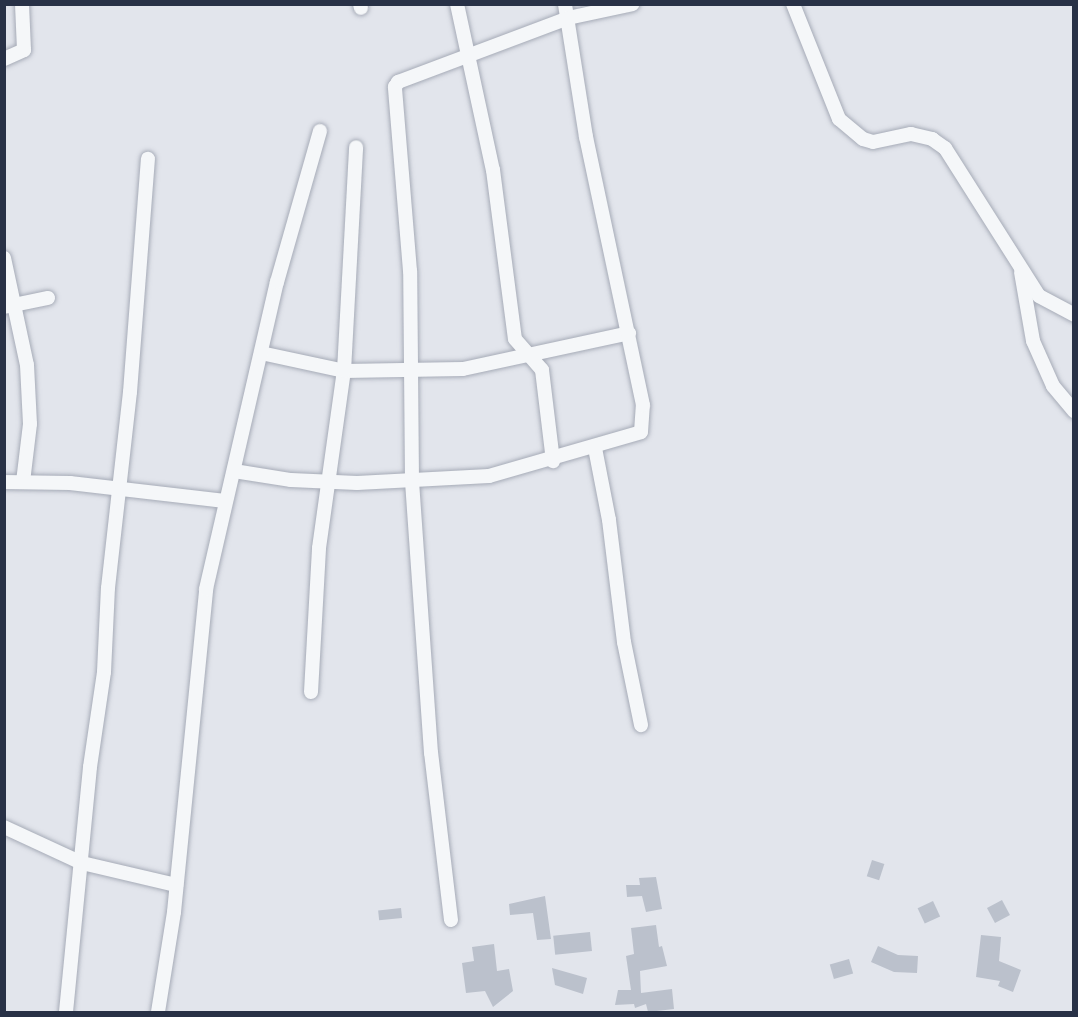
<!DOCTYPE html>
<html>
<head>
<meta charset="utf-8">
<style>
  body { margin:0 }
  #map { position:relative; width:1078px; height:1017px; overflow:hidden; background:#e2e5ec; font-family:"Noto Sans",sans-serif }
  div>[style] { position:absolute }
  .building>* { inset:0; background:#bbc1cc; transform-origin:0 0 }
  .roads { filter:drop-shadow(0 0 2px #a6abb7) drop-shadow(0 0 2px #a6abb7) }
  .minor>* { height:14px; margin:-7px; padding:0 7px; transform-origin:7px; border-radius:7px; background:#f5f7f9 }
  span { translate:-50% -50%; white-space:nowrap; text-align:center; line-height:1.15; -webkit-text-stroke:6px #f2f5f9; paint-order:stroke }
  .frame { position:absolute; inset:0; border:6px solid #283146; pointer-events:none }
</style>
</head>
<body>
<div id="map">
  <div class="building">
    <i style="left:872px;top:860px;width:13px;height:17px;rotate:18deg"></i>
    <i style="clip-path:polygon(656px 877px,662px 909px,646px 912px,642px 896px,627px 897px,626px 885px,640px 885px,639px 878px)"></i>
    <i style="clip-path:polygon(545px 896px,551px 939px,537px 940px,533px 913px,510px 915px,509px 904px)"></i>
    <i style="left:1002px;top:900px;width:17px;height:17px;rotate:62deg"></i>
    <i style="left:933px;top:901px;width:17px;height:17px;rotate:65deg"></i>
    <i style="left:401px;top:908px;width:10px;height:23px;rotate:84deg"></i>
    <i style="clip-path:polygon(656px 925px,659px 947px,662px 946px,667px 966px,640px 971px,641px 993px,672px 989px,674px 1009px,648px 1012px,646px 1004px,635px 1008px,634px 1004px,615px 1005px,618px 990px,631px 990px,626px 956px,634px 954px,631px 928px)"></i>
    <i style="left:590px;top:932px;width:19px;height:37px;rotate:84deg"></i>
    <i style="clip-path:polygon(981px 935px,1001px 937px,999px 961px,1021px 970px,1013px 992px,998px 986px,1000px 981px,976px 977px)"></i>
    <i style="clip-path:polygon(494px 944px,497px 971px,509px 969px,513px 991px,493px 1007px,485px 991px,466px 993px,462px 963px,474px 961px,472px 947px)"></i>
    <i style="clip-path:polygon(878px 946px,898px 955px,918px 956px,917px 973px,894px 972px,871px 962px)"></i>
    <i style="left:849px;top:959px;width:15px;height:20px;rotate:74deg"></i>
    <i style="clip-path:polygon(552px 968px,587px 978px,583px 994px,555px 985px)"></i>
  </div>
  <div class="roads">
    <div class="minor">
      <i style="left:360px;top:4px;width:4px;rotate:76deg"></i>
      <i style="left:457px;top:4px;width:170px;rotate:77.8deg"></i>
      <i style="left:493px;top:170px;width:170px;rotate:82.6deg"></i>
      <i style="left:515px;top:339px;width:41px;rotate:48.9deg"></i>
      <i style="left:542px;top:370px;width:92px;rotate:83.1deg"></i>
      <i style="left:793px;top:4px;width:124px;rotate:68.2deg"></i>
      <i style="left:839px;top:119px;width:31px;rotate:40deg"></i>
      <i style="left:863px;top:139px;width:10px;rotate:17deg"></i>
      <i style="left:873px;top:142px;width:39px;rotate:-12deg"></i>
      <i style="left:911px;top:134px;width:22px;rotate:13deg"></i>
      <i style="left:932px;top:139px;width:16px;rotate:35deg"></i>
      <i style="left:945px;top:148px;width:175px;rotate:57.6deg"></i>
      <i style="left:1039px;top:296px;width:40px;rotate:28deg"></i>
      <i style="left:4px;top:59px;width:22px;rotate:-24deg"></i>
      <i style="left:24px;top:50px;width:46px;rotate:-92.5deg"></i>
      <i style="left:4px;top:258px;width:109px;rotate:77.9deg"></i>
      <i style="left:27px;top:365px;width:59px;rotate:87.1deg"></i>
      <i style="left:30px;top:424px;width:58px;rotate:96.9deg"></i>
      <i style="left:1021px;top:272px;width:70px;rotate:80.1deg"></i>
      <i style="left:1033px;top:341px;width:49px;rotate:66deg"></i>
      <i style="left:1053px;top:386px;width:33px;rotate:50deg"></i>
      <i style="left:4px;top:307px;width:45px;rotate:-11.6deg"></i>
      <i style="left:261px;top:353px;width:85px;rotate:12.2deg"></i>
      <i style="left:344px;top:371px;width:119px;rotate:-1deg"></i>
      <i style="left:463px;top:369px;width:170px;rotate:-12.2deg"></i>
      <i style="left:595px;top:448px;width:73px;rotate:79deg"></i>
      <i style="left:609px;top:520px;width:123px;rotate:83deg"></i>
      <i style="left:624px;top:642px;width:85px;rotate:78.4deg"></i>
      <i style="left:234px;top:471px;width:58px;rotate:9deg"></i>
      <i style="left:291px;top:480px;width:66px;rotate:2.6deg"></i>
      <i style="left:357px;top:483px;width:132px;rotate:-3deg"></i>
      <i style="left:489px;top:476px;width:158px;rotate:-16.1deg"></i>
      <i style="left:641px;top:432px;width:27px;rotate:-86deg"></i>
      <i style="left:643px;top:405px;width:274px;rotate:-102deg"></i>
      <i style="left:586px;top:137px;width:135px;rotate:-99deg"></i>
      <i style="left:4px;top:482px;width:66px;rotate:0.9deg"></i>
      <i style="left:70px;top:483px;width:156px;rotate:6.6deg"></i>
      <i style="left:311px;top:692px;width:144px;rotate:-86.8deg"></i>
      <i style="left:319px;top:548px;width:179px;rotate:-82deg"></i>
      <i style="left:344px;top:371px;width:224px;rotate:-86.9deg"></i>
      <i style="left:4px;top:827px;width:86px;rotate:24.8deg"></i>
      <i style="left:82px;top:863px;width:97px;rotate:13.2deg"></i>
      <i style="left:451px;top:920px;width:168px;rotate:-96.8deg"></i>
      <i style="left:431px;top:753px;width:274px;rotate:-94deg"></i>
      <i style="left:412px;top:480px;width:209px;rotate:-90.5deg"></i>
      <i style="left:410px;top:271px;width:185px;rotate:-94.7deg"></i>
      <i style="left:395px;top:87px;width:6px;rotate:-59deg"></i>
      <i style="left:398px;top:82px;width:182px;rotate:-20.6deg"></i>
      <i style="left:568px;top:18px;width:66px;rotate:-12.2deg"></i>
      <i style="left:66px;top:1012px;width:246px;rotate:-84.4deg"></i>
      <i style="left:90px;top:767px;width:96px;rotate:-81.6deg"></i>
      <i style="left:104px;top:672px;width:84px;rotate:-87.3deg"></i>
      <i style="left:108px;top:588px;width:197px;rotate:-83.6deg"></i>
      <i style="left:130px;top:392px;width:234px;rotate:-85.6deg"></i>
      <i style="left:158px;top:1012px;width:101px;rotate:-80.9deg"></i>
      <i style="left:174px;top:912px;width:325px;rotate:-84.3deg"></i>
      <i style="left:206px;top:589px;width:315px;rotate:-77deg"></i>
      <i style="left:277px;top:282px;width:157px;rotate:-74.1deg"></i>
    </div>
  </div>
  <div class="frame"></div>
</div>
</body>
</html>
